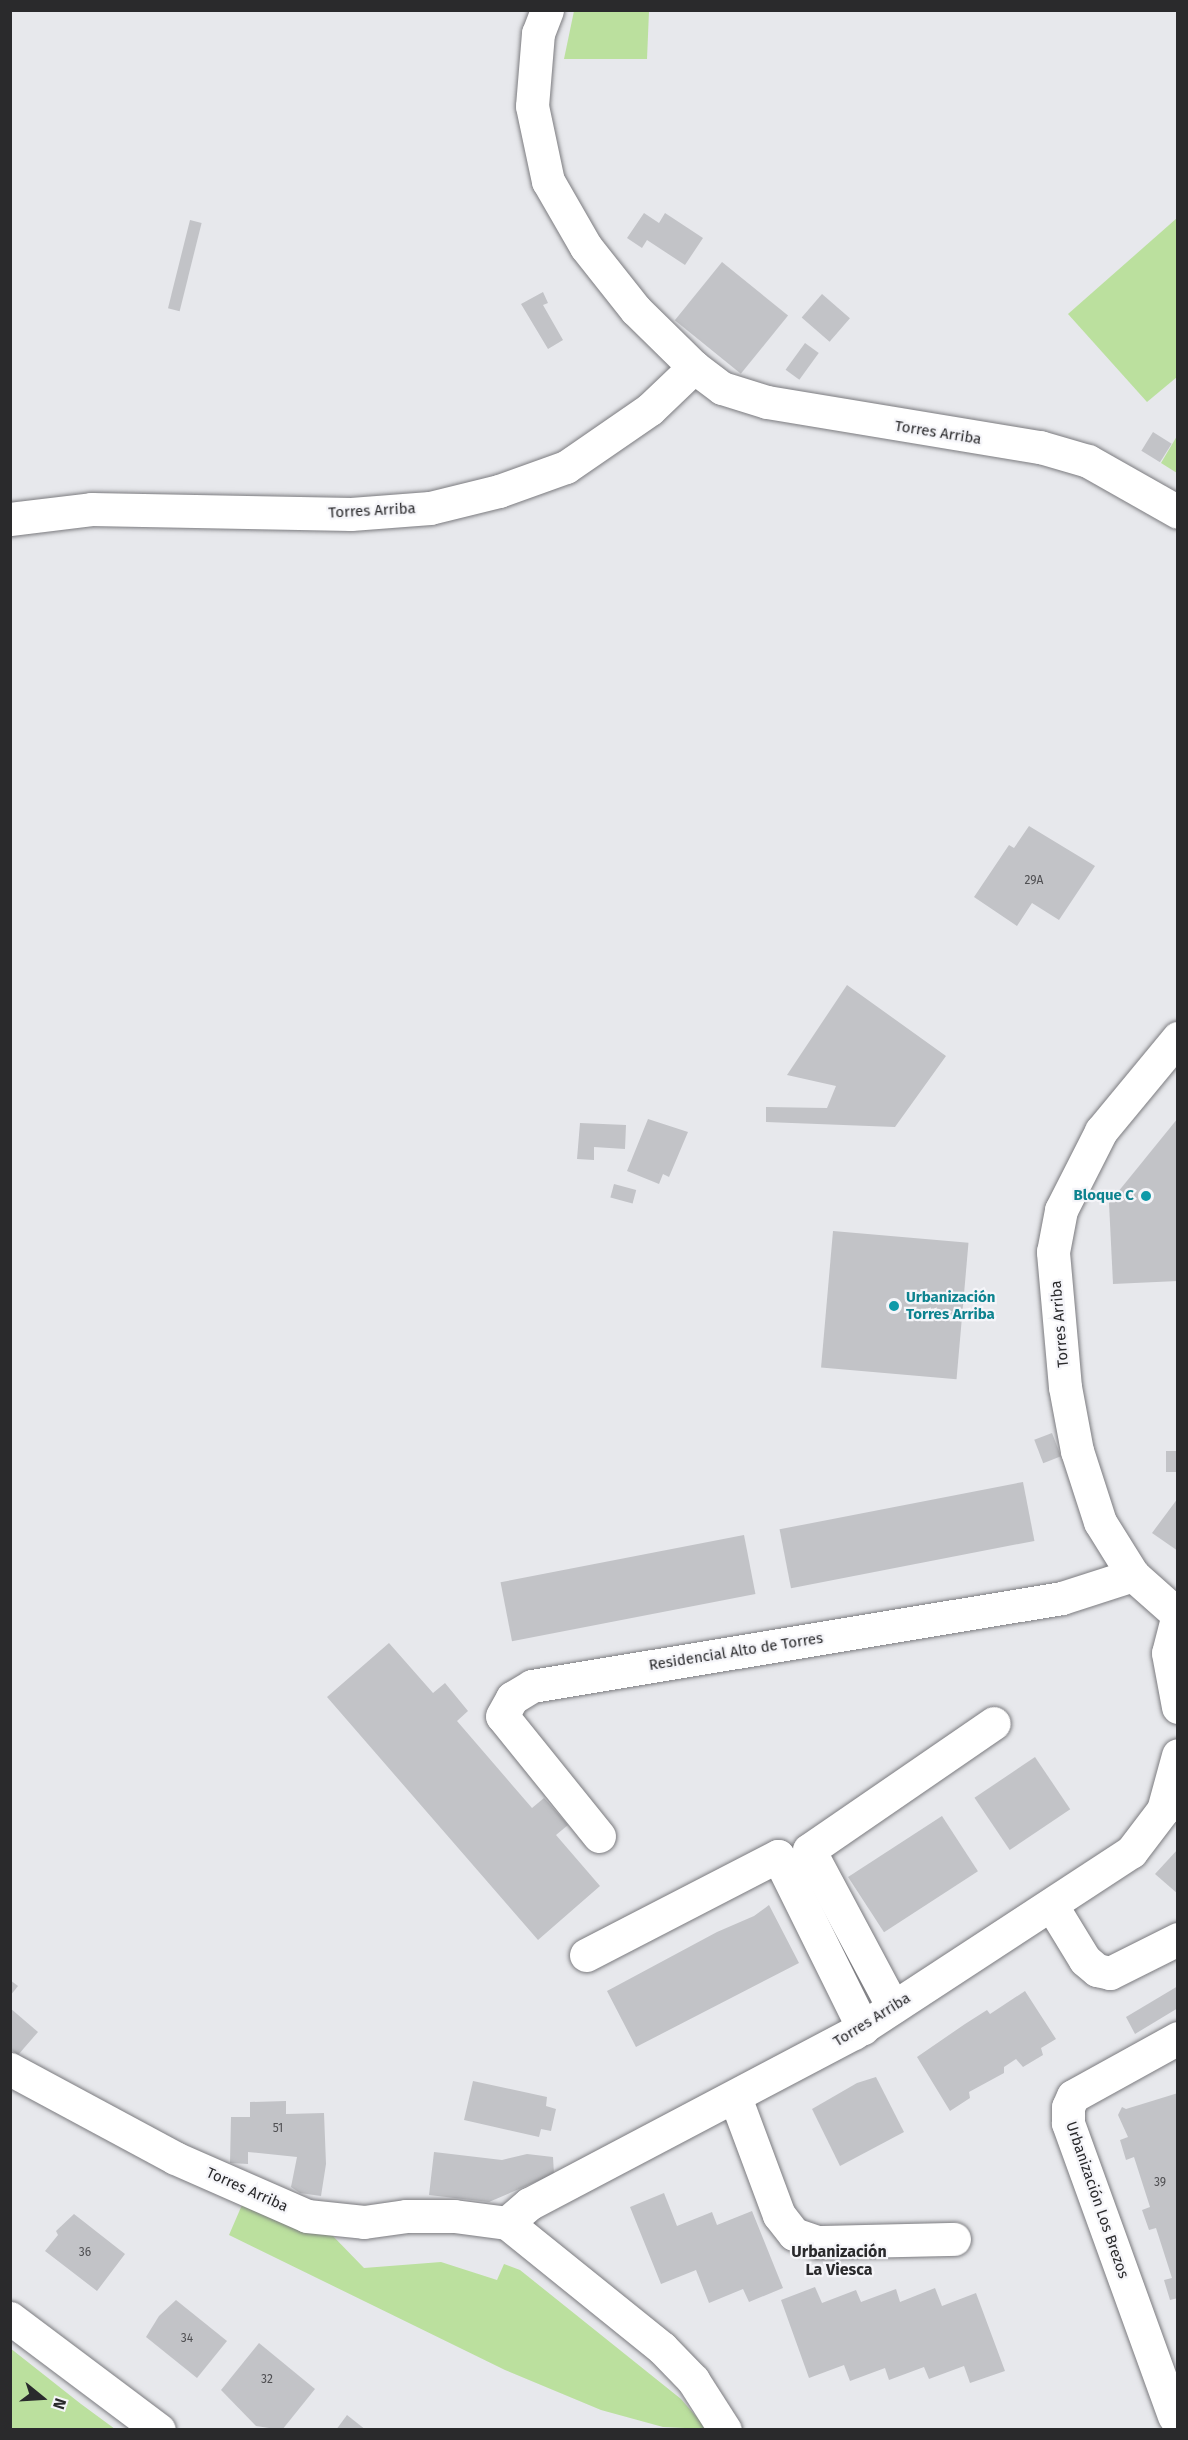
<!DOCTYPE html>
<html>
<head>
<meta charset="utf-8">
<style>
  body { margin:0 }
  #map { position:relative; width:1188px; height:2440px; overflow:hidden; background:#e7e8ec; font-family:"Fira Sans",sans-serif }
  div>[style] { position:absolute }
  .green>* { inset:0; background:#bbe09e }
  .building>* { inset:0; background:#c2c3c7; transform-origin:0 0 }
  .roads { filter:drop-shadow(0 0 2px #7b7b7f) drop-shadow(0 0 2px #7b7b7f) }
  .minor>* { height:33px; margin:-16.5px; padding:0 16.5px; transform-origin:16.5px; border-radius:16.5px; background:#fff }
  .dots>* { width:16px; height:16px; translate:-50% -50%; box-sizing:border-box; border:3px solid #f5f5f9; border-radius:50% }
  span { translate:-50% -50%; white-space:nowrap; text-align:center; line-height:1.15; -webkit-text-stroke:4.5px #f5f5f9; paint-order:stroke }
  .number-label { font-size:12px; color:#505053 }
  .number-label span { -webkit-text-stroke-width:0 }
  .street-label { font-size:15px; color:#2a2a2c }
  .culture-label { font-size:15px; color:#0d838f; font-weight:700 }
  .right { translate:-100% -50%; text-align:right }
  .left { translate:0 -50%; text-align:left }
  .neighbourhood-label { font-size:16px; color:#2a2a2c; font-weight:700 }
  .frame { position:absolute; inset:0; border:12px solid #2a2a2c; pointer-events:none }
  .north { position:absolute; left:12px; top:2368px; width:60px; height:60px; -webkit-text-stroke:4px #f5f5f9; paint-order:stroke; rotate:108deg; font-size:16px; font-weight:700; line-height:24px; text-align:center; color:#2a2a2c }
  .north::after { content:''; display:block; margin:auto; width:21px; height:27px; background:#2a2a2c; clip-path:polygon(50% 0,100% 100%,50% 72%,0 100%) }
</style>
</head>
<body>
<div id="map">
  <div class="green">
    <i style="clip-path:polygon(574px 11px,649px 11px,647px 59px,564px 59px)"></i>
    <i style="clip-path:polygon(1177px 218px,1177px 377px,1147px 402px,1068px 314px)"></i>
    <i style="clip-path:polygon(1177px 436px,1177px 473px,1161px 463px)"></i>
    <i style="clip-path:polygon(245px 2198px,330px 2233px,364px 2268px,441px 2262px,497px 2280px,504px 2264px,520px 2270px,681px 2399px,707px 2429px,663px 2427px,601px 2410px,505px 2370px,229px 2235px)"></i>
    <i style="clip-path:polygon(10px 2348px,81px 2404px,115px 2429px,11px 2429px)"></i>
  </div>
  <div class="building">
    <i style="clip-path:polygon(644px 213px,659px 223px,665px 213px,703px 238px,685px 265px,647px 240px,642px 248px,627px 238px)"></i>
    <i style="left:190px;top:220px;width:12px;height:91px;rotate:14deg"></i>
    <i style="left:722px;top:262px;width:85px;height:75px;rotate:39deg"></i>
    <i style="clip-path:polygon(543px 292px,548px 303px,543px 305px,563px 340px,548px 349px,521px 304px)"></i>
    <i style="left:822px;top:294px;width:37px;height:31px;rotate:41deg"></i>
    <i style="left:805px;top:343px;width:17px;height:33px;rotate:36deg"></i>
    <i style="left:1153px;top:432px;width:22px;height:22px;rotate:32deg"></i>
    <i style="clip-path:polygon(1029px 826px,1095px 866px,1059px 920px,1032px 903px,1017px 926px,974px 897px,1009px 845px,1014px 848px)"></i>
    <i style="clip-path:polygon(847px 985px,946px 1056px,895px 1127px,766px 1122px,766px 1107px,827px 1108px,836px 1086px,787px 1075px)"></i>
    <i style="clip-path:polygon(1178px 1118px,1178px 1281px,1113px 1284px,1109px 1203px)"></i>
    <i style="clip-path:polygon(648px 1119px,688px 1132px,669px 1177px,663px 1174px,659px 1184px,627px 1171px)"></i>
    <i style="clip-path:polygon(580px 1123px,626px 1125px,625px 1149px,594px 1147px,594px 1160px,577px 1159px)"></i>
    <i style="left:614px;top:1184px;width:23px;height:14px;rotate:15deg"></i>
    <i style="left:833px;top:1231px;width:136px;height:137px;rotate:5deg"></i>
    <i style="left:1052px;top:1433px;width:25px;height:19px;rotate:69deg"></i>
    <i style="left:1166px;top:1451px;width:12px;height:21px"></i>
    <i style="left:1023px;top:1482px;width:60px;height:248px;rotate:79deg"></i>
    <i style="clip-path:polygon(1178px 1498px,1178px 1551px,1152px 1533px)"></i>
    <i style="left:744px;top:1535px;width:60px;height:248px;rotate:79deg"></i>
    <i style="clip-path:polygon(389px 1643px,433px 1693px,445px 1683px,468px 1711px,457px 1721px,532px 1808px,544px 1798px,568px 1825px,556px 1835px,600px 1886px,538px 1940px,327px 1697px)"></i>
    <i style="left:1035px;top:1757px;width:63px;height:73px;rotate:56deg"></i>
    <i style="left:942px;top:1816px;width:66px;height:112px;rotate:57deg"></i>
    <i style="clip-path:polygon(1178px 1849px,1178px 1894px,1155px 1874px)"></i>
    <i style="clip-path:polygon(769px 1905px,799px 1963px,636px 2047px,607px 1991px,717px 1932px,754px 1916px)"></i>
    <i style="clip-path:polygon(10px 1980px,18px 1986px,10px 1996px)"></i>
    <i style="clip-path:polygon(1178px 1986px,1178px 2008px,1135px 2034px,1126px 2017px)"></i>
    <i style="clip-path:polygon(1025px 1991px,1056px 2039px,1041px 2048px,1043px 2055px,1023px 2067px,1016px 2059px,1004px 2067px,1004px 2073px,969px 2092px,970px 2098px,950px 2111px,917px 2057px,965px 2024px,987px 2010px,990px 2014px)"></i>
    <i style="clip-path:polygon(10px 2008px,38px 2032px,18px 2055px,10px 2049px)"></i>
    <i style="clip-path:polygon(876px 2077px,904px 2132px,840px 2166px,812px 2109px,857px 2083px)"></i>
    <i style="clip-path:polygon(473px 2081px,547px 2097px,546px 2106px,556px 2109px,551px 2131px,541px 2129px,539px 2137px,464px 2120px)"></i>
    <i style="clip-path:polygon(1178px 2093px,1178px 2298px,1170px 2300px,1164px 2280px,1172px 2278px,1156px 2228px,1149px 2230px,1142px 2210px,1150px 2207px,1134px 2157px,1126px 2160px,1120px 2140px,1128px 2137px,1118px 2115px,1122px 2107px,1126px 2109px)"></i>
    <i style="clip-path:polygon(286px 2101px,286px 2114px,324px 2113px,326px 2164px,321px 2196px,300px 2193px,291px 2187px,297px 2157px,248px 2152px,248px 2164px,230px 2163px,231px 2117px,250px 2117px,250px 2102px)"></i>
    <i style="clip-path:polygon(434px 2152px,502px 2160px,527px 2154px,553px 2157px,554px 2174px,489px 2202px,429px 2195px)"></i>
    <i style="clip-path:polygon(664px 2193px,677px 2226px,712px 2212px,717px 2225px,752px 2211px,783px 2288px,749px 2302px,743px 2289px,709px 2303px,696px 2270px,661px 2284px,630px 2207px)"></i>
    <i style="clip-path:polygon(74px 2214px,125px 2254px,97px 2291px,45px 2251px,58px 2235px,56px 2231px)"></i>
    <i style="clip-path:polygon(815px 2287px,822px 2303px,856px 2290px,861px 2302px,896px 2289px,900px 2302px,935px 2288px,942px 2306px,976px 2293px,1005px 2371px,970px 2383px,964px 2366px,929px 2379px,924px 2367px,889px 2380px,885px 2368px,850px 2381px,844px 2365px,809px 2378px,781px 2300px)"></i>
    <i style="clip-path:polygon(176px 2300px,227px 2341px,197px 2378px,146px 2337px,159px 2316px)"></i>
    <i style="clip-path:polygon(259px 2343px,315px 2389px,282px 2430px,256px 2426px,221px 2390px)"></i>
    <i style="clip-path:polygon(347px 2415px,366px 2430px,336px 2430px)"></i>
  </div>
  <div class="roads">
    <div class="minor">
      <i style="left:547px;top:10px;width:25px;rotate:111deg"></i>
      <i style="left:538px;top:33px;width:73px;rotate:94.7deg"></i>
      <i style="left:532px;top:106px;width:77px;rotate:78deg"></i>
      <i style="left:548px;top:181px;width:76px;rotate:60.1deg"></i>
      <i style="left:586px;top:247px;width:80px;rotate:51.6deg"></i>
      <i style="left:636px;top:310px;width:81px;rotate:44.5deg"></i>
      <i style="left:694px;top:367px;width:35px;rotate:37deg"></i>
      <i style="left:722px;top:388px;width:47px;rotate:17.3deg"></i>
      <i style="left:767px;top:402px;width:277px;rotate:9.4deg"></i>
      <i style="left:1040px;top:447px;width:50px;rotate:16.3deg"></i>
      <i style="left:1088px;top:461px;width:103px;rotate:29.5deg"></i>
      <i style="left:10px;top:519px;width:82px;rotate:-7deg"></i>
      <i style="left:91px;top:509px;width:260px;rotate:1.1deg"></i>
      <i style="left:351px;top:514px;width:79px;rotate:-4.3deg"></i>
      <i style="left:430px;top:508px;width:71px;rotate:-13.8deg"></i>
      <i style="left:499px;top:491px;width:71px;rotate:-19.7deg"></i>
      <i style="left:566px;top:467px;width:102px;rotate:-34.6deg"></i>
      <i style="left:650px;top:409px;width:61px;rotate:-43.7deg"></i>
      <i style="left:1177px;top:1614px;width:59px;rotate:-138.4deg"></i>
      <i style="left:1133px;top:1575px;width:62px;rotate:-121.9deg"></i>
      <i style="left:1100px;top:1522px;width:75px;rotate:-107.9deg"></i>
      <i style="left:1077px;top:1451px;width:65px;rotate:-100.6deg"></i>
      <i style="left:1065px;top:1387px;width:136px;rotate:-95.1deg"></i>
      <i style="left:1053px;top:1252px;width:43px;rotate:-79.2deg"></i>
      <i style="left:1061px;top:1210px;width:89px;rotate:-63.1deg"></i>
      <i style="left:1101px;top:1131px;width:121px;rotate:-50.4deg"></i>
      <i style="left:1178px;top:1614px;width:40px;rotate:104.4deg"></i>
      <i style="left:1168px;top:1653px;width:55px;rotate:79.5deg"></i>
      <i style="left:599px;top:1836px;width:154px;rotate:-128.9deg"></i>
      <i style="left:502px;top:1716px;width:21px;rotate:-61deg"></i>
      <i style="left:512px;top:1698px;width:23px;rotate:-31deg"></i>
      <i style="left:532px;top:1686px;width:537px;rotate:-9.43deg"></i>
      <i style="left:1062px;top:1598px;width:75px;rotate:-17.9deg"></i>
      <i style="left:1052px;top:1906px;width:63px;rotate:58.6deg"></i>
      <i style="left:1085px;top:1960px;width:16px;rotate:40deg"></i>
      <i style="left:1097px;top:1970px;width:13px;rotate:13deg"></i>
      <i style="left:1110px;top:1973px;width:76px;rotate:-26.6deg"></i>
      <i style="left:586px;top:1955px;width:216px;rotate:-27.3deg"></i>
      <i style="left:778px;top:1856px;width:192px;rotate:63.7deg"></i>
      <i style="left:893px;top:2007px;width:178px;rotate:-118.1deg"></i>
      <i style="left:809px;top:1850px;width:224px;rotate:-34.5deg"></i>
      <i style="left:10px;top:2069px;width:187px;rotate:28.3deg"></i>
      <i style="left:175px;top:2158px;width:144px;rotate:23.7deg"></i>
      <i style="left:307px;top:2216px;width:57px;rotate:6deg"></i>
      <i style="left:364px;top:2222px;width:42px;rotate:-8.1deg"></i>
      <i style="left:406px;top:2216px;width:48px"></i>
      <i style="left:454px;top:2216px;width:53px;rotate:7.5deg"></i>
      <i style="left:507px;top:2223px;width:29px;rotate:-41deg"></i>
      <i style="left:529px;top:2204px;width:367px;rotate:-27.8deg"></i>
      <i style="left:854px;top:2033px;width:331px;rotate:-33.2deg"></i>
      <i style="left:1131px;top:1852px;width:53px;rotate:-52.7deg"></i>
      <i style="left:1163px;top:1810px;width:57px;rotate:-74.7deg"></i>
      <i style="left:735px;top:2097px;width:126px;rotate:69.6deg"></i>
      <i style="left:779px;top:2215px;width:24px;rotate:52deg"></i>
      <i style="left:794px;top:2234px;width:24px;rotate:19deg"></i>
      <i style="left:817px;top:2242px;width:137px;rotate:-1.3deg"></i>
      <i style="left:507px;top:2223px;width:199px;rotate:38.9deg"></i>
      <i style="left:662px;top:2348px;width:45px;rotate:45.9deg"></i>
      <i style="left:693px;top:2380px;width:59px;rotate:57.4deg"></i>
      <i style="left:10px;top:2318px;width:186px;rotate:36.9deg"></i>
      <i style="left:1174px;top:2416px;width:312px;rotate:-109.9deg"></i>
      <i style="left:1068px;top:2123px;width:16px;rotate:-90deg"></i>
      <i style="left:1068px;top:2107px;width:12px;rotate:-66deg"></i>
      <i style="left:1073px;top:2096px;width:120px;rotate:-28.9deg"></i>
    </div>
  </div>
  <div class="dots">
    <i style="left:1146px;top:1196px;background:#0f9aa8"></i>
    <i style="left:894px;top:1306px;background:#0f9aa8"></i>
  </div>
  <div class="number-label">
    <span style="left:1034px;top:881px">29A</span>
    <span style="left:278px;top:2129px">51</span>
    <span style="left:1160px;top:2183px">39</span>
    <span style="left:85px;top:2253px">36</span>
    <span style="left:187px;top:2339px">34</span>
    <span style="left:267px;top:2380px">32</span>
  </div>
  <div class="street-label">
    <span style="left:938px;top:433px;rotate:9deg">Torres Arriba</span>
    <span style="left:372px;top:511px;rotate:-3deg">Torres Arriba</span>
    <span style="left:1060px;top:1324px;rotate:-95deg">Torres Arriba</span>
    <span style="left:736px;top:1652px;rotate:-9deg">Residencial Alto de Torres</span>
    <span style="left:872px;top:2020px;rotate:-32deg">Torres Arriba</span>
    <span style="left:247px;top:2190px;rotate:24deg">Torres Arriba</span>
    <span style="left:1097px;top:2200px;rotate:71deg">Urbanización Los Brezos</span>
  </div>
  <div class="culture-label">
    <span class="right" style="left:1134px;top:1196px">Bloque C</span>
    <span class="left" style="left:906px;top:1306px">Urbanización<br>Torres Arriba</span>
  </div>
  <div class="neighbourhood-label">
    <span style="left:839px;top:2261px">Urbanización<br>La Viesca</span>
  </div>
  <div class="frame"></div>
  <div class="north">N</div>
</div>
</body>
</html>
